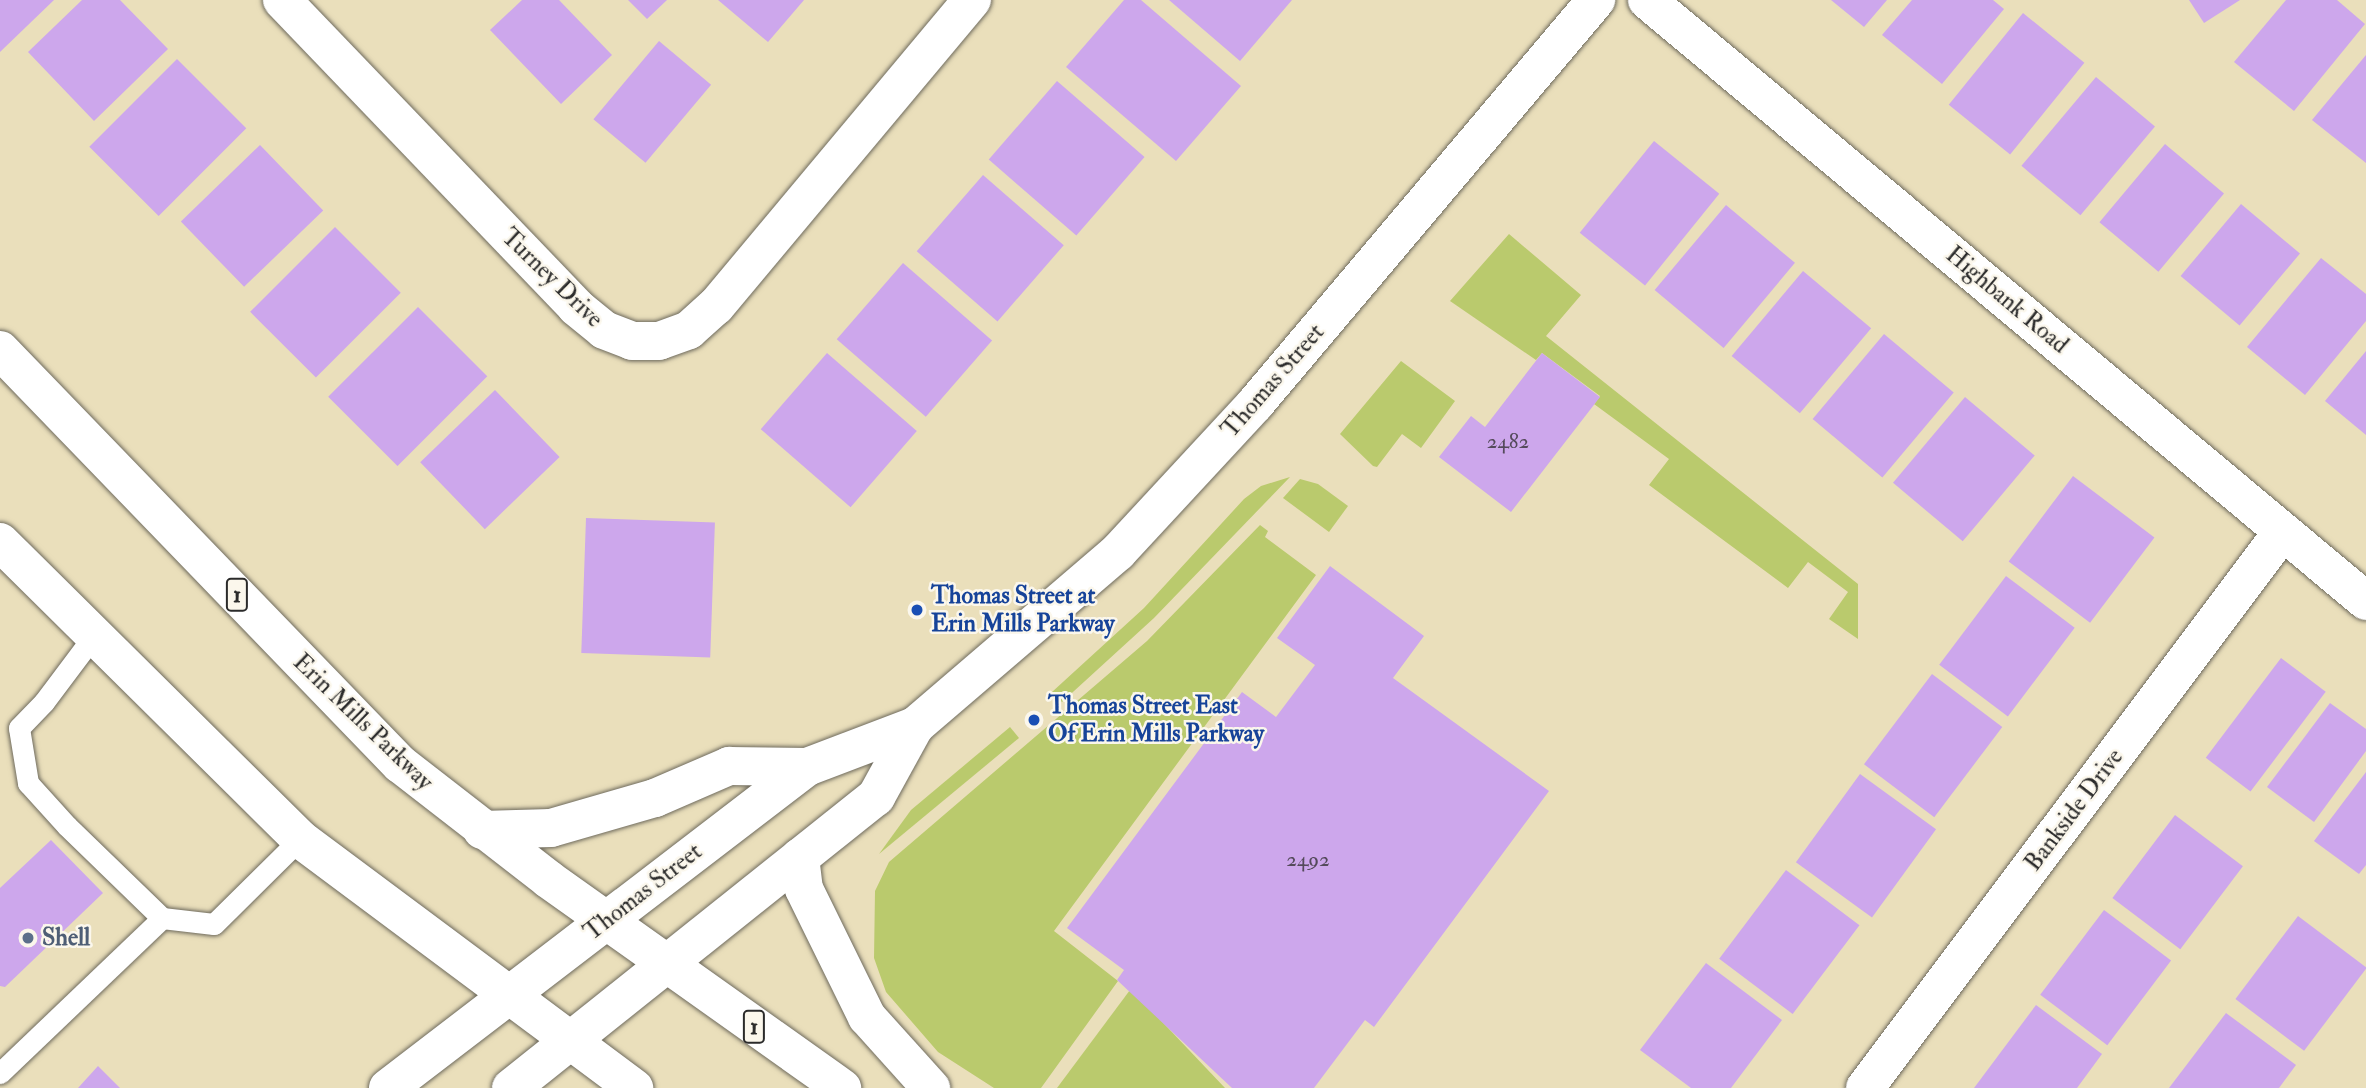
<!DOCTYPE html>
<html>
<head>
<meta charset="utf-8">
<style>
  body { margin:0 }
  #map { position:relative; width:2366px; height:1088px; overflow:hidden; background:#eadfbb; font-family:"IM FELL Double Pica",serif }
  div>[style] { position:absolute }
  .green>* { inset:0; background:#baca6d }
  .building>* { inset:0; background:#cda7ec; transform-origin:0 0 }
  .roads { filter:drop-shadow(0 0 2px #6e6a5d) drop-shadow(0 0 2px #6e6a5d) }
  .service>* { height:21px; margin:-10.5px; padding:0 10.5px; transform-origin:10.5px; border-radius:10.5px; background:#fff }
  .minor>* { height:38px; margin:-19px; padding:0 19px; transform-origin:19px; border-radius:19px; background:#fff }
  .tertiary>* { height:38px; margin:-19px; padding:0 19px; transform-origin:19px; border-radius:19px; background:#fff }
  .primary>* { height:38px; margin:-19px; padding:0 19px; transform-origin:19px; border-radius:19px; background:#fff }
  .dots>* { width:19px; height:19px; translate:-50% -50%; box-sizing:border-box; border:4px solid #fbf7ec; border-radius:50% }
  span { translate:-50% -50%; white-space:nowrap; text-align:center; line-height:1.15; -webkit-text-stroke:5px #fbf7ec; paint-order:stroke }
  .number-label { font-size:21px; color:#544a5b }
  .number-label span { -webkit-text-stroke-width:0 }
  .shield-label span { padding:2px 5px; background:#fbf7ec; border:2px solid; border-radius:5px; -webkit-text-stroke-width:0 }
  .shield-label { font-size:23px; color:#2b2b2b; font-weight:700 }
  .street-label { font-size:24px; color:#2b2b2b }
  .transit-label { font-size:24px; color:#164399; font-weight:700 }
  .left { translate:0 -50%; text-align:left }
  .service-label { font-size:24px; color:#4e5e75; font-weight:700 }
</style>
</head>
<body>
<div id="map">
  <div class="green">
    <i style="clip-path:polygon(1509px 234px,1581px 295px,1546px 336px,1858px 584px,1858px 639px,1829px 619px,1848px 592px,1808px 562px,1788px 588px,1649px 485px,1669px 459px,1594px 404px,1600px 396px,1542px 353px,1536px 360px,1450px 301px)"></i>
    <i style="clip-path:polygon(1401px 361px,1455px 401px,1421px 448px,1402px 434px,1377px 467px,1373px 466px,1340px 434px)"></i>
    <i style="clip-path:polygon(1290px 477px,1154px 618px,1062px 702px,1052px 692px,1144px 608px,1244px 499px,1261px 486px)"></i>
    <i style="clip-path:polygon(1300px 479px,1318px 484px,1348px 506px,1329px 532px,1283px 498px)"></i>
    <i style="clip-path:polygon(1260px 525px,1268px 531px,1265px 537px,1316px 575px,1054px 931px,1118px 981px,1041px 1088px,994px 1088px,938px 1052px,886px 992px,874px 958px,875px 891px,889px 862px,1147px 641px)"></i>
    <i style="clip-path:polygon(1010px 727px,1019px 738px,879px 854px,911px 810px)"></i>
    <i style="clip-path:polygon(1130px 990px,1134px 992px,1225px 1088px,1057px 1088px)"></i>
  </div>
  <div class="building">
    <i style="clip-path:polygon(0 0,54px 0,0 52px)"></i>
    <i style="clip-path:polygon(82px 0,120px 0,168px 49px,94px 121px,28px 52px)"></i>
    <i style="clip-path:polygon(522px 0,559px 0,612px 55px,561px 104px,490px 30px)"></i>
    <i style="clip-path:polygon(628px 0,667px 0,647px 19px)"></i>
    <i style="clip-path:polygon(718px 0,804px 0,768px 42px)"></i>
    <i style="clip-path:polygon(1124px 0,1141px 0,1241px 86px,1176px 161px,1066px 67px)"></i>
    <i style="clip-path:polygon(1169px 0,1292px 0,1240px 61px)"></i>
    <i style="clip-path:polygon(1831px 0,1887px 0,1864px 27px)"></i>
    <i style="clip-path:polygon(1912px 0,1993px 0,2004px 9px,1942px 84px,1882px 35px)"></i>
    <i style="clip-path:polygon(2189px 0,2240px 0,2204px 23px)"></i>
    <i style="clip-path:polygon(2286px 0,2337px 0,2365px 24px,2294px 111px,2234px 62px)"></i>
    <i style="left:2023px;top:13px;width:79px;height:118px;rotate:39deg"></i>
    <i style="left:659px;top:41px;width:68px;height:102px;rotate:40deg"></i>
    <i style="clip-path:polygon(2366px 55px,2366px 163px,2312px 120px)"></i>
    <i style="left:177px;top:59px;width:98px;height:124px;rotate:45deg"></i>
    <i style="left:2096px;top:77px;width:77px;height:116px;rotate:40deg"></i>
    <i style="left:1057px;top:81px;width:116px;height:104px;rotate:41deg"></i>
    <i style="left:1654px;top:141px;width:84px;height:118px;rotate:39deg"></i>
    <i style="left:2165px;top:144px;width:77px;height:102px;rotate:40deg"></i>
    <i style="left:260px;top:145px;width:91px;height:110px;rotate:46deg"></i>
    <i style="left:983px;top:175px;width:107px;height:101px;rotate:41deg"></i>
    <i style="left:2241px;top:204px;width:77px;height:94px;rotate:40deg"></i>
    <i style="left:1726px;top:205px;width:90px;height:111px;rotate:40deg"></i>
    <i style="left:335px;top:227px;width:93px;height:120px;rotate:45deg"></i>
    <i style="clip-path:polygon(2321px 258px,2366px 294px,2366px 321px,2305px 395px,2247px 347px)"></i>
    <i style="left:903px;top:263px;width:118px;height:101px;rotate:41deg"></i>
    <i style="left:1803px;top:271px;width:89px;height:111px;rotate:40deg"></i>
    <i style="left:418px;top:307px;width:98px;height:127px;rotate:45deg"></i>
    <i style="left:1884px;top:334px;width:91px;height:111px;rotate:40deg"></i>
    <i style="clip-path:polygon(2366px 351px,2366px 435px,2325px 401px)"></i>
    <i style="left:827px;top:353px;width:119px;height:101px;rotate:41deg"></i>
    <i style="clip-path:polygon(1542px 353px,1600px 397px,1511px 512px,1439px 457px,1471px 416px,1485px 427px)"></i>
    <i style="left:495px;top:390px;width:93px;height:104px;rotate:46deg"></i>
    <i style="left:1965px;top:397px;width:91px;height:112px;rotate:40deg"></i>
    <i style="left:2073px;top:476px;width:102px;height:107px;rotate:37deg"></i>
    <i style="left:586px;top:518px;width:129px;height:135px;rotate:2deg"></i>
    <i style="clip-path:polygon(1330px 566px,1424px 636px,1393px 678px,1549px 791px,1374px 1027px,1365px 1020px,1314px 1088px,1232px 1088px,1117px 980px,1124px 970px,1067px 928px,1242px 692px,1276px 717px,1315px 665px,1277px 638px)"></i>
    <i style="left:2006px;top:576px;width:86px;height:111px;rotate:37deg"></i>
    <i style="left:2281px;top:658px;width:56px;height:125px;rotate:37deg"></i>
    <i style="left:1932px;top:674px;width:88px;height:113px;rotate:37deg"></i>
    <i style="clip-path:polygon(2330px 703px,2366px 729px,2366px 751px,2314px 822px,2267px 787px)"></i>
    <i style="clip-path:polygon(2366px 772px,2366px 865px,2359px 874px,2314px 841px)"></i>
    <i style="left:1860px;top:774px;width:94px;height:109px;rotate:36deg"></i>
    <i style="left:2175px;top:815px;width:85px;height:104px;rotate:37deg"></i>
    <i style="clip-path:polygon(51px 840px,103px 893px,5px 987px,0 986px,0 888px)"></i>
    <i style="left:1786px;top:870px;width:92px;height:111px;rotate:37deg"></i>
    <i style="left:2104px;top:910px;width:84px;height:106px;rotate:37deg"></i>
    <i style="left:2298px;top:916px;width:86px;height:104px;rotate:37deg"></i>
    <i style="clip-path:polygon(1706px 963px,1782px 1020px,1731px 1088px,1691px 1088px,1640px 1050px)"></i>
    <i style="clip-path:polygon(2036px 1005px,2102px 1054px,2077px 1088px,1974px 1088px)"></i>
    <i style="clip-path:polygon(2226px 1013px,2296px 1065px,2279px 1088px,2169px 1088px)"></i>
    <i style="clip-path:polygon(98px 1066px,120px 1088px,78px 1088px)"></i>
  </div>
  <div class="roads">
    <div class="service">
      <i style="left:92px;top:638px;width:80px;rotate:126.9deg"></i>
      <i style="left:44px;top:702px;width:36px;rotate:134deg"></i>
      <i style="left:19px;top:728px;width:56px;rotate:80.7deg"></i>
      <i style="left:28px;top:783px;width:58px;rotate:47.8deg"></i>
      <i style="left:67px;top:826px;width:132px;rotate:44.1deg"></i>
      <i style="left:162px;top:918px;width:52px;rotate:6.6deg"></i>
      <i style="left:214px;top:924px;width:121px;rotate:-44.7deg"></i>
      <i style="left:0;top:1073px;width:224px;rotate:-43.7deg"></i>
    </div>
    <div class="minor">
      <i style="left:282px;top:0;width:425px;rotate:46.2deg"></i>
      <i style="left:576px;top:307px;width:36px;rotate:39deg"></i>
      <i style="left:604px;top:330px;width:30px;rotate:21deg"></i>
      <i style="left:632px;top:341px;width:27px"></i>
      <i style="left:659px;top:341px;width:32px;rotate:-20deg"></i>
      <i style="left:689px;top:330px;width:36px;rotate:-42deg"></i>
      <i style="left:716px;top:306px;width:399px;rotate:-50.1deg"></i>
      <i style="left:1647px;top:0;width:937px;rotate:39.89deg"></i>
      <i style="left:1865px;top:1088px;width:696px;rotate:-53.11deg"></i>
    </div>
    <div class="tertiary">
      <i style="left:482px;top:830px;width:69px;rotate:-1.7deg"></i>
      <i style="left:551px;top:828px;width:108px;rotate:-16.1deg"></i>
      <i style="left:655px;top:798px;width:81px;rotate:-23.4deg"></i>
      <i style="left:729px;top:766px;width:78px;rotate:0.7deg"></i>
      <i style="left:800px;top:857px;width:32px;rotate:83deg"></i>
      <i style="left:804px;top:889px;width:143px;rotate:63.8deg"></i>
      <i style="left:867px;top:1017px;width:96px;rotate:48deg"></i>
      <i style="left:388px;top:1088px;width:528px;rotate:-37.46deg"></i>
      <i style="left:807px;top:767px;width:116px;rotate:-20.8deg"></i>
      <i style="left:915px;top:726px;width:267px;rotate:-40.6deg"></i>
      <i style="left:1118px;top:552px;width:202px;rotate:-47.2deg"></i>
      <i style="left:1255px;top:404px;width:529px;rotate:-49.83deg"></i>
      <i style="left:511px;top:1088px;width:467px;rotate:-38.6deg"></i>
      <i style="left:876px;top:797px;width:81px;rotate:-61.2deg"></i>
    </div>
    <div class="primary">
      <i style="left:0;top:350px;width:576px;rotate:45.99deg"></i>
      <i style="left:400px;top:764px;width:187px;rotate:37.8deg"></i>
      <i style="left:548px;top:879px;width:361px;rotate:35.4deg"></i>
      <i style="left:0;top:542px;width:422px;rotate:44.7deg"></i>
      <i style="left:300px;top:839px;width:417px;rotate:36.7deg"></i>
    </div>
  </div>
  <div class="dots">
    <i style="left:917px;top:610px;background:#1a4fb4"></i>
    <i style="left:1034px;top:720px;background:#1a4fb4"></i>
    <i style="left:28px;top:938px;background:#5c6f8a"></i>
  </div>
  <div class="number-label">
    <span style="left:1508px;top:442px">2482</span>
    <span style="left:1308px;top:860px">2492</span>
  </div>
  <div class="shield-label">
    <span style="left:237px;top:595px">1</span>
    <span style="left:754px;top:1027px">1</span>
  </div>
  <div class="street-label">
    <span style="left:552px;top:278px;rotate:44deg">Turney Drive</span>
    <span style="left:2007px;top:300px;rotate:40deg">Highbank Road</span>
    <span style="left:1273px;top:381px;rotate:-49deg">Thomas Street</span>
    <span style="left:363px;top:722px;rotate:44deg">Erin Mills Parkway</span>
    <span style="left:2074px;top:810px;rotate:-53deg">Bankside Drive</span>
    <span style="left:643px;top:892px;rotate:-38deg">Thomas Street</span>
  </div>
  <div class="transit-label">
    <span class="left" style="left:931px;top:610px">Thomas Street at<br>Erin Mills Parkway</span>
    <span class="left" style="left:1048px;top:720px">Thomas Street East<br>Of Erin Mills Parkway</span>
  </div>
  <div class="service-label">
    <span class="left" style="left:42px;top:938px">Shell</span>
  </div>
</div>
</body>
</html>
